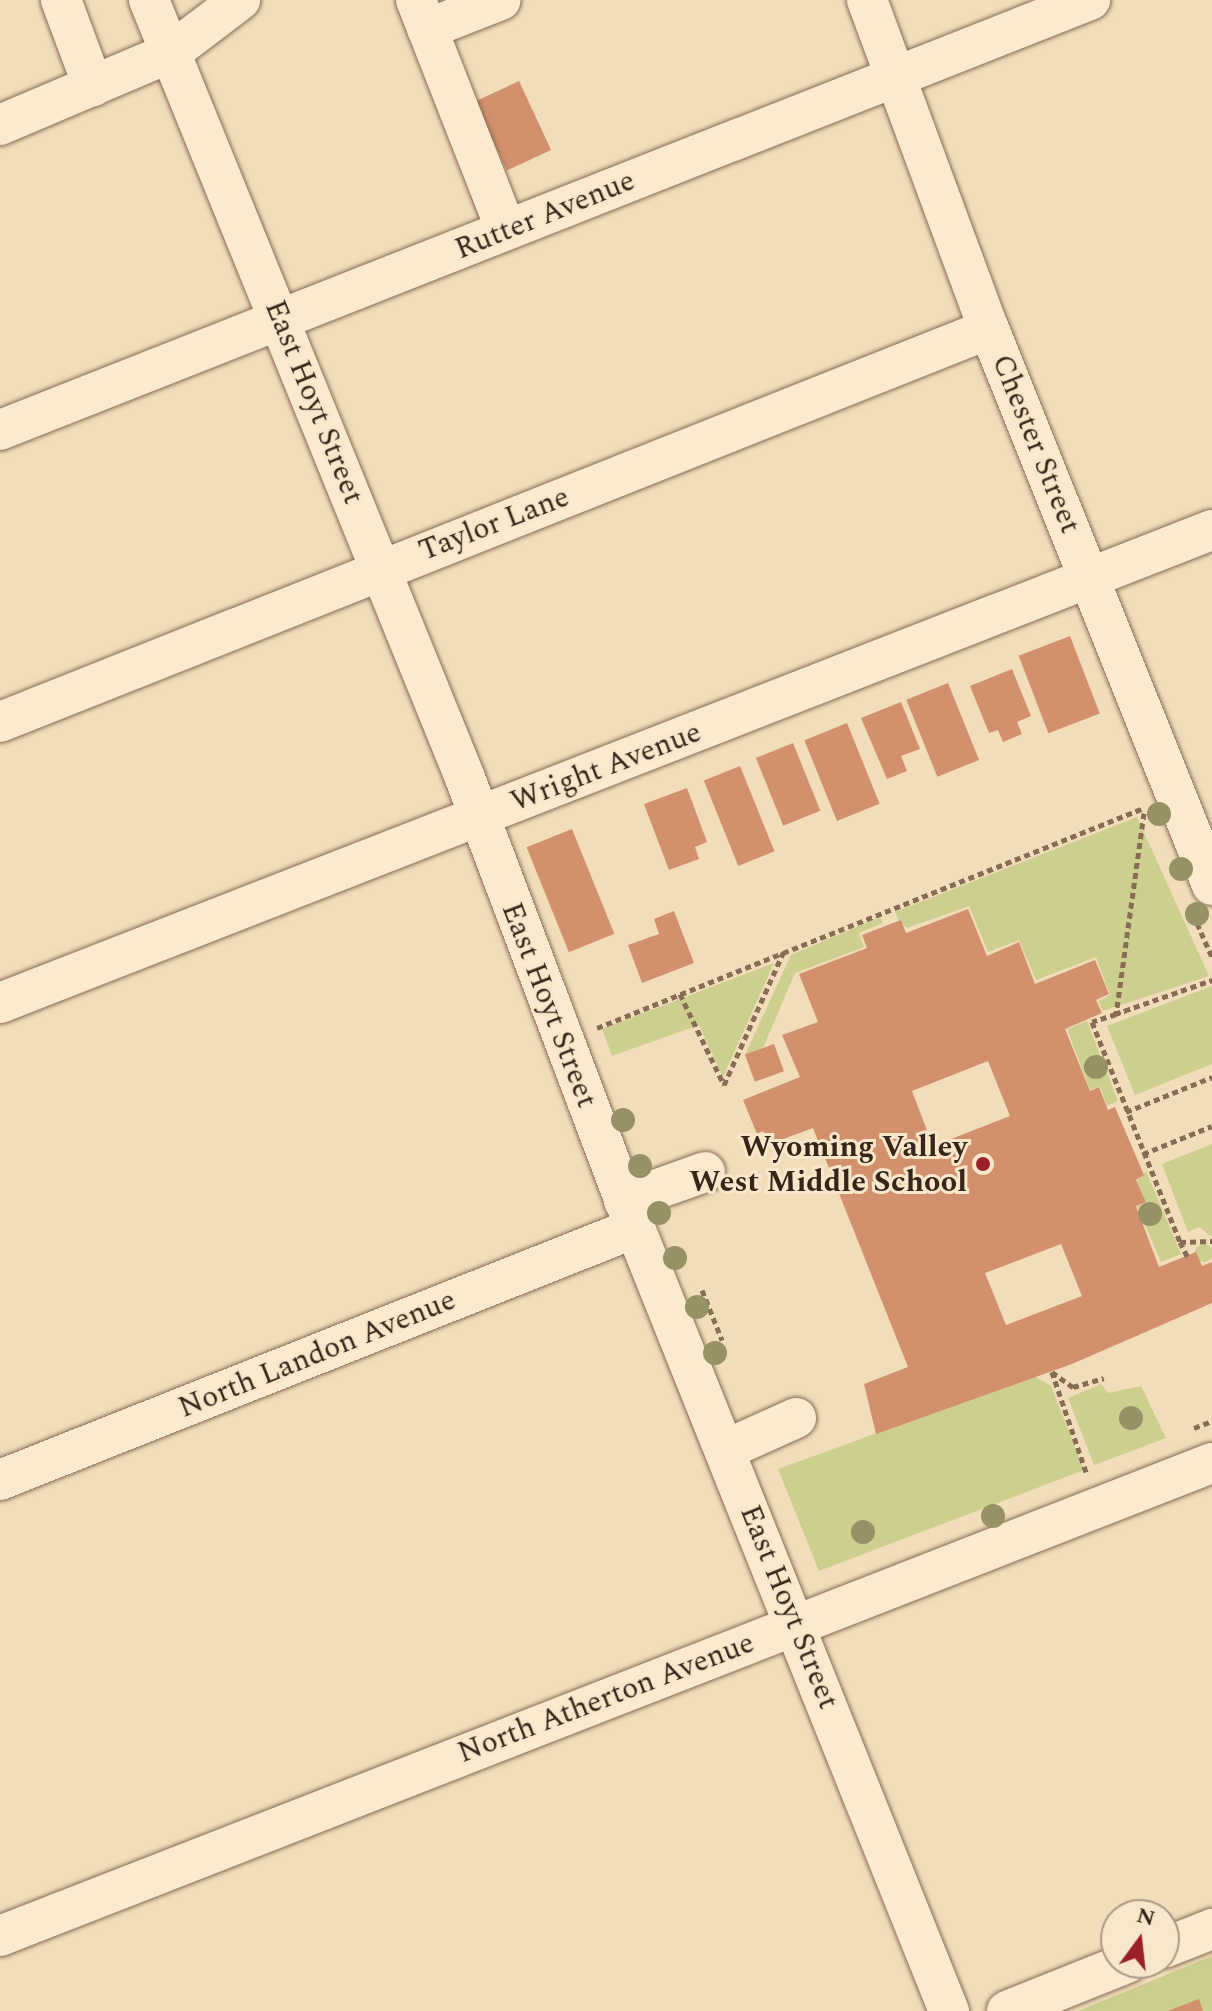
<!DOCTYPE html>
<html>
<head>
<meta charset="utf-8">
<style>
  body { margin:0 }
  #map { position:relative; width:1212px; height:2011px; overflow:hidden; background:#f1ddba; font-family:Spectral,serif }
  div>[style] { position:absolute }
  .green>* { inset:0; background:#cccf8e }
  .round { border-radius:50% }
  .building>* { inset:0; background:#d2906d; transform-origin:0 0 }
  .path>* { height:5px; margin-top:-2.5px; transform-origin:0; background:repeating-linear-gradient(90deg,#886c54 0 6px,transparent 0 10px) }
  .roads { filter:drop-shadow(0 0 2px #886c54) drop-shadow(0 0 2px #886c54) }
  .minor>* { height:40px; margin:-20px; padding:0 20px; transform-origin:20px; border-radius:20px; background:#fbeace }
  .trees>* { width:24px; height:24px; margin:-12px; border-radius:50%; background:#969265 }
  .dots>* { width:22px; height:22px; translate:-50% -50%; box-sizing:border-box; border:4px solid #f8e7ca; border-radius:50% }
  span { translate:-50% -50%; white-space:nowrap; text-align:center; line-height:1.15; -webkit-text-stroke:6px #f8e7ca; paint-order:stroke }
  .street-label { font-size:30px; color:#36261a }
  .poi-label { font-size:30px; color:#36261a; font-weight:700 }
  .right { translate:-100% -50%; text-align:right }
  .north { position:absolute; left:1100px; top:1899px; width:80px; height:80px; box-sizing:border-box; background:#f8e7ca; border:2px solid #aa9a84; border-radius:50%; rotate:15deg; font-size:22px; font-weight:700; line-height:32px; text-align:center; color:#36261a }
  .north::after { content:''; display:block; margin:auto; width:28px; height:36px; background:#9b2029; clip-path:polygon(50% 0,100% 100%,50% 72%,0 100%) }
</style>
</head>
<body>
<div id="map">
  <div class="green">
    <i style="clip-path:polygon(1137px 817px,1209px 976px,1103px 1011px,1098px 1001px,1110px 995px,1096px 957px,1036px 980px,1019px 940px,988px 952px,969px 906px,907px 928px,898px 919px,895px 912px)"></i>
    <i style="clip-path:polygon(880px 917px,883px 923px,859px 933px,864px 947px,795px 973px,763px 1048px,745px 1055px,791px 955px)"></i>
    <i style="clip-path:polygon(774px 963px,723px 1077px,699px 1025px,612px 1056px,602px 1029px)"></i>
    <i style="clip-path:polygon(1212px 986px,1212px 1064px,1135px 1095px,1107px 1026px)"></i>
    <i style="clip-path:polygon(1087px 1021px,1118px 1101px,1107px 1106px,1100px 1086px,1090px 1090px,1067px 1029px)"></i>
    <i style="clip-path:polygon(1212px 1144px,1212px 1237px,1199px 1227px,1188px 1232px,1162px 1164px)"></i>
    <i style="clip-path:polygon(1146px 1171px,1181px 1254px,1161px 1262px,1137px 1206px,1146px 1202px,1137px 1181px)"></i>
    <i class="round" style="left:1195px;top:1244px;width:18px;height:18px"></i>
    <i style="clip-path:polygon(1034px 1376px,1051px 1386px,1084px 1470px,819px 1571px,778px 1469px)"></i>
    <i style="clip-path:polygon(1101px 1384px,1108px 1393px,1141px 1386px,1166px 1438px,1094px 1465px,1068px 1398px)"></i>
    <i style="clip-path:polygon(1212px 1956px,1212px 2011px,1078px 2011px)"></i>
  </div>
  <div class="building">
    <i style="left:519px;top:81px;width:76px;height:49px;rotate:65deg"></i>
    <i style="left:1070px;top:636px;width:83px;height:55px;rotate:69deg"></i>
    <i style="clip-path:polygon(1012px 669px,1031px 716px,1017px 722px,1022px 734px,1003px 742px,998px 730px,989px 733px,970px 686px)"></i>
    <i style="left:948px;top:683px;width:83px;height:45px;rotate:68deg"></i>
    <i style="clip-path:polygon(901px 702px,920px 749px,901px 756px,907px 771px,887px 779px,861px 718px)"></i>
    <i style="left:847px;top:723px;width:87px;height:46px;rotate:68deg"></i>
    <i style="left:793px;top:743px;width:73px;height:40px;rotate:68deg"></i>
    <i style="left:740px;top:766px;width:92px;height:39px;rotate:68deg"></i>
    <i style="clip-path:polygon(687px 788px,707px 842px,695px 847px,699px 859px,669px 870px,644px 804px)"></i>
    <i style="left:572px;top:829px;width:113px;height:49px;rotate:68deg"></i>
    <i style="clip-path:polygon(evenodd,968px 909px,987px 956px,1019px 942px,1035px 984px,1095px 960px,1109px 994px,1096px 1000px,1102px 1013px,1065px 1029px,1090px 1091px,1099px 1087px,1108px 1110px,1115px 1107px,1144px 1175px,1136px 1180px,1146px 1202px,1136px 1206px,1159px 1267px,1196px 1252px,1202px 1266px,1212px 1262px,1212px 1303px,1072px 1364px,876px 1434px,864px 1384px,908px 1367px,813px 1128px,770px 1144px,763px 1131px,757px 1134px,743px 1100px,800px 1077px,782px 1035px,818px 1022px,799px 974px,867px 948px,862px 935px,901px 920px,906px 933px,968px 909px,988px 1061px,1010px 1116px,933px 1146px,912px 1091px,988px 1061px,968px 909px,1061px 1244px,1082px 1296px,1006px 1325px,985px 1273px,1061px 1244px)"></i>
    <i style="clip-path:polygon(674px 911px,694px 963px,642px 983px,628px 945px,659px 934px,654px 919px)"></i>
    <i style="left:774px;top:1044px;width:29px;height:31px;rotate:70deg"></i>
    <i style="clip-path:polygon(1199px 1999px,1203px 2011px,1168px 2011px)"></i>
  </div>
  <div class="path">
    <i style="left:1144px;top:813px;width:203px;rotate:97.9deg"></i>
    <i style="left:1116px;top:1014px;width:25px;rotate:162deg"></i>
    <i style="left:1092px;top:1022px;width:237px;rotate:68.2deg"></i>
    <i style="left:1180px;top:1242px;width:32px;rotate:-2deg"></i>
    <i style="left:1193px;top:914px;width:47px;rotate:66.2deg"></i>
    <i style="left:680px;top:994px;width:101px;rotate:64.2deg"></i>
    <i style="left:724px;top:1085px;width:145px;rotate:-65.9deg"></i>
    <i style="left:783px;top:953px;width:389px;rotate:-21.9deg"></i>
    <i style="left:1114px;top:1014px;width:11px;rotate:-15deg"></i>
    <i style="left:1115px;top:1014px;width:103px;rotate:-19.3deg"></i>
    <i style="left:597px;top:1028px;width:201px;rotate:-22deg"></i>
    <i style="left:1126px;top:1112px;width:93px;rotate:-22.1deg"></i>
    <i style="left:1143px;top:1154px;width:74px;rotate:-22.1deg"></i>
    <i style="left:1180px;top:1242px;width:16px;rotate:63deg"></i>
    <i style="left:702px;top:1290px;width:54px;rotate:68.2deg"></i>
    <i style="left:1194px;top:1428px;width:19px;rotate:-21deg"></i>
    <i style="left:1086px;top:1472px;width:106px;rotate:-108.8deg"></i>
    <i style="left:1052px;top:1372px;width:26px;rotate:36deg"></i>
    <i style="left:1073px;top:1387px;width:32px;rotate:-16deg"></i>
  </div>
  <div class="roads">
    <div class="minor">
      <i style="left:61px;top:0;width:92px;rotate:69.6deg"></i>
      <i style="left:149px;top:0;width:840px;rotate:67.89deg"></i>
      <i style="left:465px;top:778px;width:481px;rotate:69.3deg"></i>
      <i style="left:635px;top:1228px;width:844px;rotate:68.15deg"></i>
      <i style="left:416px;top:0;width:247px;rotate:68.6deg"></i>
      <i style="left:867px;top:0;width:351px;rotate:69.7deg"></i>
      <i style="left:989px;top:329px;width:599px;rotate:68.15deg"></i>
      <i style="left:427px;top:29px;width:79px;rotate:-21.4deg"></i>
      <i style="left:0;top:125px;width:185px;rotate:-23deg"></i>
      <i style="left:170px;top:53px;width:88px;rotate:-37.1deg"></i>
      <i style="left:0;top:430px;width:1172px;rotate:-21.53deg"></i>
      <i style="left:0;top:722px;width:1064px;rotate:-21.67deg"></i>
      <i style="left:0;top:1003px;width:1301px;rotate:-21.32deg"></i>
      <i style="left:624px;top:1201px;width:86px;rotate:-19.7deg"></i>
      <i style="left:725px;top:1450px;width:78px;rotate:-24.3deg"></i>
      <i style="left:0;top:1480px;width:683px;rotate:-21.65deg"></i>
      <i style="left:0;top:1936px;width:1301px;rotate:-21.32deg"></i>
      <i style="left:1164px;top:1948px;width:52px;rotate:-21.6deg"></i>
      <i style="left:1007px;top:2011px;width:129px;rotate:-21.8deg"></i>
    </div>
  </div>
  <div class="trees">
    <i style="left:1159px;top:814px"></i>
    <i style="left:1181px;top:869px"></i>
    <i style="left:1197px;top:914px"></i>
    <i style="left:1096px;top:1067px"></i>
    <i style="left:623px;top:1120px"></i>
    <i style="left:640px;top:1166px"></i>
    <i style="left:659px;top:1213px"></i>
    <i style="left:1150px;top:1214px"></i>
    <i style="left:675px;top:1258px"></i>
    <i style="left:697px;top:1307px"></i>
    <i style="left:715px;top:1353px"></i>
    <i style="left:1131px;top:1418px"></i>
    <i style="left:993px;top:1516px"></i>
    <i style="left:863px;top:1532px"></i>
  </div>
  <div class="dots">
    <i style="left:983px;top:1164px;background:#9b2029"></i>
  </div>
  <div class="street-label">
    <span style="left:545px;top:215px;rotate:-22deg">Rutter Avenue</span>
    <span style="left:314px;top:402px;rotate:68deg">East Hoyt Street</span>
    <span style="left:1036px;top:444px;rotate:68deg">Chester Street</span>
    <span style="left:494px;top:524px;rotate:-21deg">Taylor Lane</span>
    <span style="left:606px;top:767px;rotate:-21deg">Wright Avenue</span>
    <span style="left:549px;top:1005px;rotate:69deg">East Hoyt Street</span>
    <span style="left:317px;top:1354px;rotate:-22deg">North Landon Avenue</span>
    <span style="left:789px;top:1607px;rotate:68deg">East Hoyt Street</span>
    <span style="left:606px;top:1698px;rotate:-21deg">North Atherton Avenue</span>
  </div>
  <div class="poi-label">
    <span class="right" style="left:967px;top:1164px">Wyoming Valley<br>West Middle School</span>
  </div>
  <div class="north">N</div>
</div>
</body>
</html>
